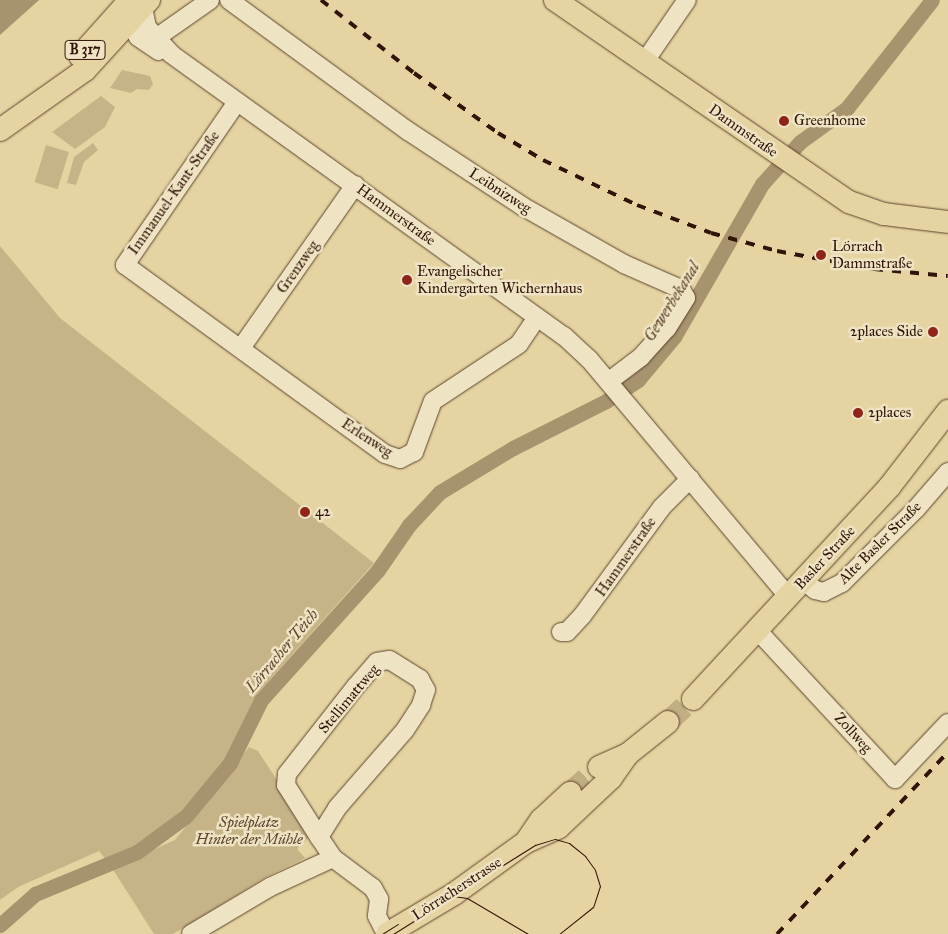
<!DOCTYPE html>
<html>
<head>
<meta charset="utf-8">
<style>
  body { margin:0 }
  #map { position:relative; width:948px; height:934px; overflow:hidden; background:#e5d4a1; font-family:"IM FELL Great Primer",serif }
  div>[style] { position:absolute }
  .green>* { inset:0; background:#c6b387; transform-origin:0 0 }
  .water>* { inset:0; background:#a7936d }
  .canal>* { height:15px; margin:-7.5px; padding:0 7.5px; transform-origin:7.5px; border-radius:7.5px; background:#a7936d }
  .major-tunnel>* { height:22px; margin-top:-11px; transform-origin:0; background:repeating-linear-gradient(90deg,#c1ae83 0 22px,transparent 0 33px) }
  .roads { filter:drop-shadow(0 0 1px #5d442f) drop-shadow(0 0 1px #5d442f) }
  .minor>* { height:18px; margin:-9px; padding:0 9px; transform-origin:9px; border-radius:9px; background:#eee3c2 }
  .major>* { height:22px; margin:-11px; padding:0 11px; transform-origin:11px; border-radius:11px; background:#e5d4a1 }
  .tram>* { height:1px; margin:-0.5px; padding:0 0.5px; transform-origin:0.5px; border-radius:0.5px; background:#301409 }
  .rail>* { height:4px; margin-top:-2px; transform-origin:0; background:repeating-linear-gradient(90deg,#301409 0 9px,transparent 0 18px) }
  .dots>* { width:14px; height:14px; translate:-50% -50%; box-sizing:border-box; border:2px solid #eee3c2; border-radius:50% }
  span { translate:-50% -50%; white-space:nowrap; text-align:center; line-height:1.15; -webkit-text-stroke:5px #eee3c2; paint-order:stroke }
  .shield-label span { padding:1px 4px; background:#eee3c2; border:1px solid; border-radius:4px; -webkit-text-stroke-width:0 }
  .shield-label { font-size:14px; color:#301409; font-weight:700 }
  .poi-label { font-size:15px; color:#301409 }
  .left { translate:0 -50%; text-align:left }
  .right { translate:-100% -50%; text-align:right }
  .street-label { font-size:15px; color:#301409 }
  .park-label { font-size:15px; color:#5d442f; font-style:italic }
  .water-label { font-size:16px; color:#604731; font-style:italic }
</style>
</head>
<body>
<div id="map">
  <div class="green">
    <i style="clip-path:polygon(122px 70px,150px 76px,153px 84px,149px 90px,137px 89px,131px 93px,110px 88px)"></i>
    <i style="clip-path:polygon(101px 96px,115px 107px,105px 127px,75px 149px,52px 132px)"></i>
    <i style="clip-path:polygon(93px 143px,98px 150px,84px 162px,76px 185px,67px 183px,74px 157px)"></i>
    <i style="left:46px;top:145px;width:24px;height:39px;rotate:17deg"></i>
    <i style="clip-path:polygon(0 246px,60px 318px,374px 563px,256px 695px,220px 770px,160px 833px,106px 860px,99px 851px,18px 887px,0 900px)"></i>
    <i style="clip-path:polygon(249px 747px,258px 751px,312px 834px,297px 849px,305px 858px,268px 876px,173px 934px,154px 934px,112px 868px,175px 840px)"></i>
  </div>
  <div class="water">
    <i style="clip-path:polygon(0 0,39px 0,0 35px)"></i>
  </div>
  <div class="canal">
    <i style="left:0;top:925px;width:47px;rotate:-41.5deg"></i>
    <i style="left:35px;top:894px;width:110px;rotate:-22.4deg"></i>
    <i style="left:137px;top:852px;width:61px;rotate:-36.3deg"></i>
    <i style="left:186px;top:816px;width:69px;rotate:-50.3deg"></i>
    <i style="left:230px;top:763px;width:70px;rotate:-63.8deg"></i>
    <i style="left:261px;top:700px;width:175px;rotate:-48deg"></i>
    <i style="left:378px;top:570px;width:55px;rotate:-55.4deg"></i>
    <i style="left:409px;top:525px;width:45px;rotate:-46.8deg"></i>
    <i style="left:440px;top:492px;width:85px;rotate:-31.1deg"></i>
    <i style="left:513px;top:448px;width:104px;rotate:-26.8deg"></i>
    <i style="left:606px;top:401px;width:38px;rotate:-33deg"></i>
    <i style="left:638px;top:380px;width:56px;rotate:-50.1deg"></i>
    <i style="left:674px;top:337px;width:177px;rotate:-60.1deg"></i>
    <i style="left:762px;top:184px;width:57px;rotate:-47.9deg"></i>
    <i style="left:800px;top:142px;width:58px;rotate:-35.9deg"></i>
    <i style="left:847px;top:108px;width:137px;rotate:-51.8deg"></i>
  </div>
  <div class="major-tunnel">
    <i style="left:668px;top:722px;width:34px;rotate:-43deg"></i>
    <i style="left:570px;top:793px;width:39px;rotate:-42deg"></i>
  </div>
  <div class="roads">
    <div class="minor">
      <i style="left:229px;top:0;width:222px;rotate:36.2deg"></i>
      <i style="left:408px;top:131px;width:136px;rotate:33.3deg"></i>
      <i style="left:522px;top:206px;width:117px;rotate:29.6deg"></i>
      <i style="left:624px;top:264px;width:62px;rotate:23.7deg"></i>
      <i style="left:681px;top:289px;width:10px;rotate:61deg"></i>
      <i style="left:686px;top:298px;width:36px;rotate:122deg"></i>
      <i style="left:667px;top:328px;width:39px;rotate:132deg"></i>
      <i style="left:641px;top:357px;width:40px;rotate:143deg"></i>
      <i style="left:143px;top:7px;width:20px;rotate:79deg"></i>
      <i style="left:147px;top:27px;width:36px;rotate:48deg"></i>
      <i style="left:171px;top:54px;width:484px;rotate:35.7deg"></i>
      <i style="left:564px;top:336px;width:34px;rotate:43deg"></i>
      <i style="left:589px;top:359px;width:311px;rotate:50deg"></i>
      <i style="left:130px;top:23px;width:16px;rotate:60deg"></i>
      <i style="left:138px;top:37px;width:25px;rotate:34deg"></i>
      <i style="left:156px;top:38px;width:66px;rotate:-35.1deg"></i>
      <i style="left:645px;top:61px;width:74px;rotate:-55.5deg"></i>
      <i style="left:237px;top:102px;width:198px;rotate:124.5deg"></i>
      <i style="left:125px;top:265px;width:321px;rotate:36deg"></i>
      <i style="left:385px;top:454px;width:16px;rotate:18deg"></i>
      <i style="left:400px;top:459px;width:16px;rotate:-27deg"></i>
      <i style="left:414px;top:452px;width:54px;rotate:-69.6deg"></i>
      <i style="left:433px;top:401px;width:103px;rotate:-33.5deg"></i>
      <i style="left:519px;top:344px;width:32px;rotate:-56deg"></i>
      <i style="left:241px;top:348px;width:199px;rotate:-55deg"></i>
      <i style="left:804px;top:581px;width:14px;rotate:39deg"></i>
      <i style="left:815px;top:590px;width:9px;rotate:13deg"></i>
      <i style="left:824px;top:592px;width:20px;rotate:-27deg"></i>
      <i style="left:842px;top:583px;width:105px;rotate:-45deg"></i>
      <i style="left:916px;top:509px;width:49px;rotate:-49.1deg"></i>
      <i style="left:758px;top:631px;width:202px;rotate:47.2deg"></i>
      <i style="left:895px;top:779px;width:77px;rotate:-46.6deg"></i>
      <i style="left:561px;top:632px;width:6px"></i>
      <i style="left:567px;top:632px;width:22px;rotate:-47deg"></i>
      <i style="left:582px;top:616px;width:135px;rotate:-53.7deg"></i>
      <i style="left:662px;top:507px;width:40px;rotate:-45deg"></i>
      <i style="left:319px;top:837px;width:34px;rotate:-58deg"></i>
      <i style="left:337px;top:808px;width:103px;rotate:-48.9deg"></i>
      <i style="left:405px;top:730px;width:30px;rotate:-57deg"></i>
      <i style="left:421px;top:705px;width:16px;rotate:-72deg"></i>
      <i style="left:426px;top:690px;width:13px;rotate:-119deg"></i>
      <i style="left:420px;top:679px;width:36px;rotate:-148deg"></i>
      <i style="left:389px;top:660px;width:12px;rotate:171deg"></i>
      <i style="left:377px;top:662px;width:32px;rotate:131deg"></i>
      <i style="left:356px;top:686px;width:112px;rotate:128.1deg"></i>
      <i style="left:287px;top:774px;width:11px;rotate:95deg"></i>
      <i style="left:286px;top:785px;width:62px;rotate:57.6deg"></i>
      <i style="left:319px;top:837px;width:25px;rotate:56deg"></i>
      <i style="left:333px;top:858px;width:50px;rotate:36.9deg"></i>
      <i style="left:373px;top:888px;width:13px;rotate:61deg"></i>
      <i style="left:379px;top:899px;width:17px;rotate:97deg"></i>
      <i style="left:377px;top:916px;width:20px;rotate:63deg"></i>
      <i style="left:191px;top:934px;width:92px;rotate:-30.7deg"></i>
      <i style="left:270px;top:887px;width:69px;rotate:-24.7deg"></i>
    </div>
    <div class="major">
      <i style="left:555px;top:0;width:357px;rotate:34.5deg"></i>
      <i style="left:849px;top:202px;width:37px;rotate:19deg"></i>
      <i style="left:884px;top:214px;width:64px;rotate:7.1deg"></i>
      <i style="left:80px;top:56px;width:75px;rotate:-48.2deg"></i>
      <i style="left:0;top:130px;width:104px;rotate:-35.2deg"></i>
      <i style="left:85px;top:70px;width:95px;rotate:-47.6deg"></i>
      <i style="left:693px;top:699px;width:290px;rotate:-47.2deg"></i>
      <i style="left:890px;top:486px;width:95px;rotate:-52.3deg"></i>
      <i style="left:599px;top:767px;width:32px;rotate:-24deg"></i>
      <i style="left:628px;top:754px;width:51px;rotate:-38.7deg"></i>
      <i style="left:526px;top:842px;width:27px;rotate:-56deg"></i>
      <i style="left:541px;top:820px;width:40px;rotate:-43deg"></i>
      <i style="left:387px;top:934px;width:78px;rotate:-30.8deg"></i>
      <i style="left:454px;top:894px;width:89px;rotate:-35.8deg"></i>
      <i style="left:526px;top:842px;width:36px;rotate:-24deg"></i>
      <i style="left:559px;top:827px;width:71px;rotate:-43.3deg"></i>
      <i style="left:611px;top:778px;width:29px;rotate:-55deg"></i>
    </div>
  </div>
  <div class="tram">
    <i style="left:453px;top:896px;width:14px;rotate:8deg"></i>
    <i style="left:467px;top:898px;width:71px;rotate:30.5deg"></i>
    <i style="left:382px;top:934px;width:19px;rotate:-32deg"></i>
    <i style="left:393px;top:934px;width:168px;rotate:-32.1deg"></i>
    <i style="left:535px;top:845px;width:21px;rotate:-17deg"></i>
    <i style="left:555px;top:839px;width:15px;rotate:16deg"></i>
    <i style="left:569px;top:843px;width:21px;rotate:39deg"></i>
    <i style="left:585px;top:856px;width:17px;rotate:54deg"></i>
    <i style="left:595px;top:870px;width:17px;rotate:73deg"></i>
    <i style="left:600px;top:886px;width:22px;rotate:108deg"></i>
    <i style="left:593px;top:907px;width:43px;rotate:141.5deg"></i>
  </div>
  <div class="rail">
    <i style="left:321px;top:0;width:118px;rotate:38.1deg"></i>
    <i style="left:414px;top:73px;width:103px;rotate:35.5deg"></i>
    <i style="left:498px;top:133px;width:52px;rotate:31deg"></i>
    <i style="left:543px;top:160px;width:104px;rotate:25.6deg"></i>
    <i style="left:637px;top:205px;width:79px;rotate:20.7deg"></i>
    <i style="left:711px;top:233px;width:68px;rotate:15.3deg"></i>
    <i style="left:777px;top:251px;width:99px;rotate:10.5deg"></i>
    <i style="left:874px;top:269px;width:74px;rotate:5.4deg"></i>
    <i style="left:777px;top:934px;width:250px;rotate:-46.8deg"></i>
  </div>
  <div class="dots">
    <i style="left:784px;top:121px;background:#8f2418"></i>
    <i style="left:821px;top:255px;background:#8f2418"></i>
    <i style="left:407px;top:280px;background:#8f2418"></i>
    <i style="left:933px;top:332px;background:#8f2418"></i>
    <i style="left:858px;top:413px;background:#8f2418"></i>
    <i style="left:305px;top:512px;background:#8f2418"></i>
  </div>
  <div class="shield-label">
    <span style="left:85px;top:50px">B 317</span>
  </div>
  <div class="poi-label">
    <span class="left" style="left:794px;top:121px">Greenhome</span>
    <span class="left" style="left:832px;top:255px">Lörrach<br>Dammstraße</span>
    <span class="left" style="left:417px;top:280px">Evangelischer<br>Kindergarten Wichernhaus</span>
    <span class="right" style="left:923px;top:332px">2places Side</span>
    <span class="left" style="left:868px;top:413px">2places</span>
    <span class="left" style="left:315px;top:512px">42</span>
  </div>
  <div class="street-label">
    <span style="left:743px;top:131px;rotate:35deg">Dammstraße</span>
    <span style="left:500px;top:191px;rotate:33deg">Leibnizweg</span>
    <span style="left:174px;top:193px;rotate:-55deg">Immanuel-Kant-Straße</span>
    <span style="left:396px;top:215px;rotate:36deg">Hammerstraße</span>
    <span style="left:298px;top:267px;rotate:-55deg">Grenzweg</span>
    <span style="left:367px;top:438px;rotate:33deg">Erlenweg</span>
    <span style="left:880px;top:543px;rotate:-45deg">Alte Basler Straße</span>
    <span style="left:626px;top:557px;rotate:-55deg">Hammerstraße</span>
    <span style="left:825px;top:558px;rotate:-47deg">Basler Straße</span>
    <span style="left:349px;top:699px;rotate:-50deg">Stellimattweg</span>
    <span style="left:853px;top:733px;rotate:48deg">Zollweg</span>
    <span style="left:457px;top:889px;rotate:-33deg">Lörracherstrasse</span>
  </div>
  <div class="park-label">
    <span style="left:249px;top:831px">Spielplatz<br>Hinter der Mühle</span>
  </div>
  <div class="water-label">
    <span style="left:672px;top:302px;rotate:-58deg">Gewerbekanal</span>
    <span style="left:282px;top:651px;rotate:-50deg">Lörracher Teich</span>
  </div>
</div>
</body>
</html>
